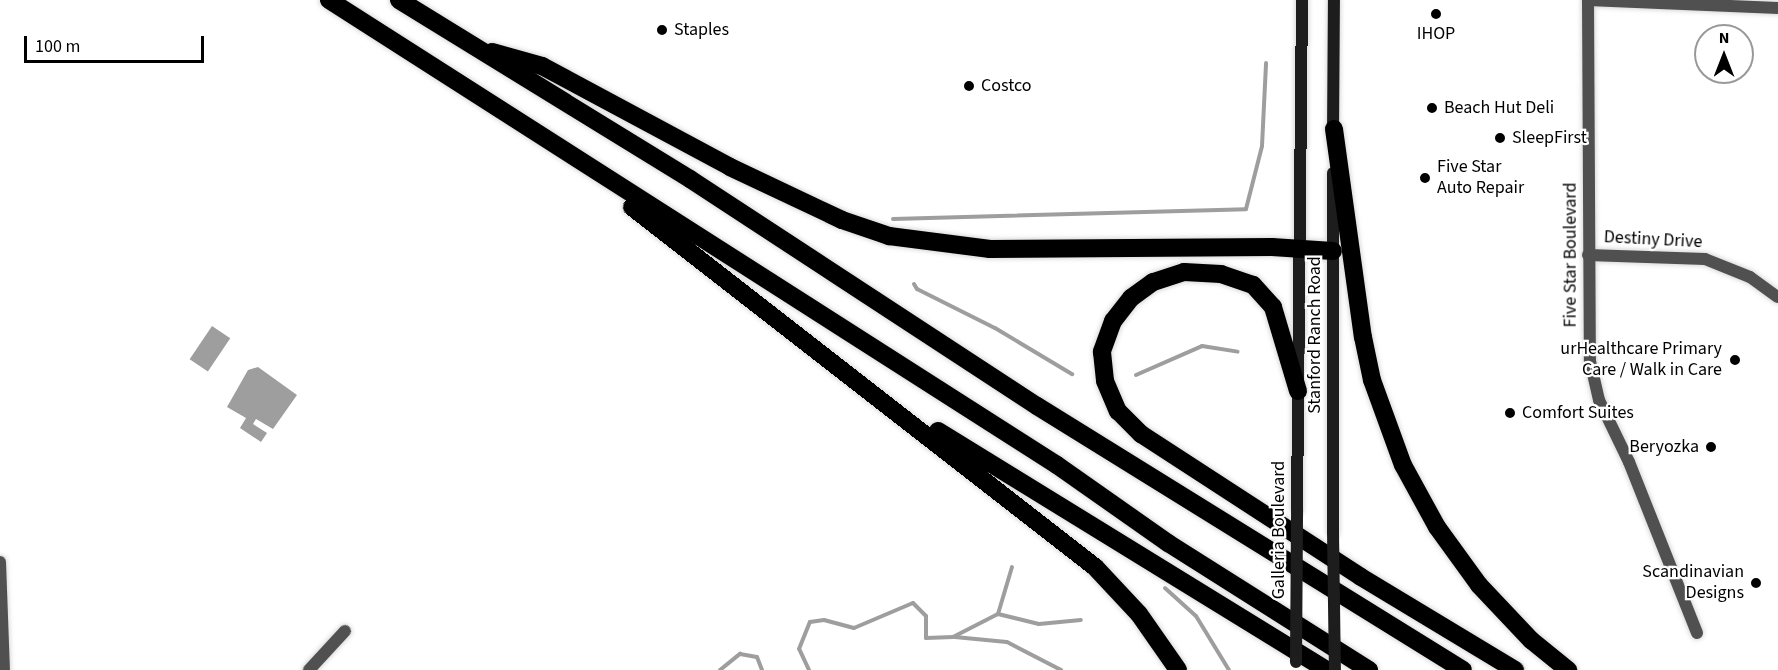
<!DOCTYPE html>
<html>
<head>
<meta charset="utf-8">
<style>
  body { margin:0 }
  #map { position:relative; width:1778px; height:670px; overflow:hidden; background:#fff; font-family:"Source Sans 3",sans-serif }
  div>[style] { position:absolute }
  .water>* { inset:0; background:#9e9e9e; transform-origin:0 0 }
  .stream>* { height:4px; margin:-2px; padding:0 2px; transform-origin:2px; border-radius:2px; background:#9e9e9e }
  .roads { filter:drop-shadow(0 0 2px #dbdbdb) drop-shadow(0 0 2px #dbdbdb) }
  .minor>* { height:12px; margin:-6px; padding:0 6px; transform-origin:6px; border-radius:6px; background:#505050 }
  .tertiary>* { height:12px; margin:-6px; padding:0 6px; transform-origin:6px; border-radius:6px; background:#505050 }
  .secondary>* { height:12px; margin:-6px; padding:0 6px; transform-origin:6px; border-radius:6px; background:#1d1d1d }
  .motorway>* { height:18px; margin:-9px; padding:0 9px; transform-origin:9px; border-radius:9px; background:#000 }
  .secondary-bridge>* { height:12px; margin:-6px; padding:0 6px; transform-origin:6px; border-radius:6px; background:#1d1d1d }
  .dots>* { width:16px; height:16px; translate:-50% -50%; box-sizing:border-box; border:3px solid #fff; border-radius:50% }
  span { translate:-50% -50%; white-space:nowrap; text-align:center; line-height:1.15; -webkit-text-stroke:4.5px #fff; paint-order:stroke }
  .poi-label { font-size:18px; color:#000 }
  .left { translate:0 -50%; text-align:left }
  .right { translate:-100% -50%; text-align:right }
  .street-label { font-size:18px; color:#000 }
  .north { position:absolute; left:1694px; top:24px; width:60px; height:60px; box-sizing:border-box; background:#fff; border:2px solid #999; border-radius:50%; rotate:0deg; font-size:16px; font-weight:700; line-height:24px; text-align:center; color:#000 }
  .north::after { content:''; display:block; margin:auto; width:21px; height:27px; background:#000; clip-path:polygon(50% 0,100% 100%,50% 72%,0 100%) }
  .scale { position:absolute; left:24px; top:36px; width:180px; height:27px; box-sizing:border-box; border:3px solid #000; border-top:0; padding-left:8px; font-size:18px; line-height:21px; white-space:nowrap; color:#000; -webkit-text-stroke:4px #fff; paint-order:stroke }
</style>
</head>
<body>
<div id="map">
  <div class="water">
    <i style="left:212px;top:326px;width:22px;height:40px;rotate:34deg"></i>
    <i style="clip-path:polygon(258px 367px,297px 395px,273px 429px,256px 419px,253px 424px,267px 433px,261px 442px,240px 428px,246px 418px,227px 407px,248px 370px)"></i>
  </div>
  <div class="stream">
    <i style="left:893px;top:219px;width:353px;rotate:-1.6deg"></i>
    <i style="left:1246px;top:209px;width:65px;rotate:-75.7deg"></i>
    <i style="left:1262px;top:146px;width:83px;rotate:-87.2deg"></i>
    <i style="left:914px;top:284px;width:6px;rotate:59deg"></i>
    <i style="left:917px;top:289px;width:87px;rotate:26.6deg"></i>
    <i style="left:995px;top:328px;width:90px;rotate:30.9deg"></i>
    <i style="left:1136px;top:375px;width:72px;rotate:-23.7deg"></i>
    <i style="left:1202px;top:346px;width:36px;rotate:9deg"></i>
    <i style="left:1165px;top:588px;width:42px;rotate:42.1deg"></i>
    <i style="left:1196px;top:616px;width:63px;rotate:58.6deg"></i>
    <i style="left:998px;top:614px;width:42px;rotate:13.7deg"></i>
    <i style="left:1039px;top:624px;width:42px;rotate:-5.4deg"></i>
    <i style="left:955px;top:637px;width:52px;rotate:5.5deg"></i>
    <i style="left:1007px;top:642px;width:61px;rotate:27.4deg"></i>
    <i style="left:720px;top:670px;width:26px;rotate:-39deg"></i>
    <i style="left:740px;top:654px;width:17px;rotate:10deg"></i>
    <i style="left:757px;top:657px;width:14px;rotate:69deg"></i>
    <i style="left:809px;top:670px;width:23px;rotate:-115deg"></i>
    <i style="left:799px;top:649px;width:29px;rotate:-68deg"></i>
    <i style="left:810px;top:622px;width:14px;rotate:-8deg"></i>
    <i style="left:824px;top:620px;width:31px;rotate:15deg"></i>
    <i style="left:854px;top:628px;width:64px;rotate:-23deg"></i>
    <i style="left:913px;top:603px;width:18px;rotate:45deg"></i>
    <i style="left:926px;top:616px;width:22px;rotate:90deg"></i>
    <i style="left:926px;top:638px;width:27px;rotate:-2deg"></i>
    <i style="left:953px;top:637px;width:51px;rotate:-27.1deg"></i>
    <i style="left:998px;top:614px;width:49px;rotate:-73.4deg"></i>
  </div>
  <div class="roads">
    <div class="minor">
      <i style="left:309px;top:670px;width:53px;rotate:-47.3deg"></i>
    </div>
    <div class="tertiary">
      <i style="left:1588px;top:0;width:361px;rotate:89.7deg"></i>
      <i style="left:1590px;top:361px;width:40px;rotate:77deg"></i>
      <i style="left:1599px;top:400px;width:69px;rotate:64.2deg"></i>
      <i style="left:1629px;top:462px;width:184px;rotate:68.3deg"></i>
      <i style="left:1588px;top:0;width:190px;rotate:2.4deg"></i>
      <i style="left:1588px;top:255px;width:117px;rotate:2deg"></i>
      <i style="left:1705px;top:259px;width:48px;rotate:21.8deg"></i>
      <i style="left:1750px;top:277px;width:34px;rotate:36deg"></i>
      <i style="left:0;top:562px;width:108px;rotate:87.9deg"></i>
    </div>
    <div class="secondary">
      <i style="left:1333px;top:134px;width:134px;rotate:-89.6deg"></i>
      <i style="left:1297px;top:509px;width:509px;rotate:-89.44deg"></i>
      <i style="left:1333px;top:532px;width:359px;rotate:-90deg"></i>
    </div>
    <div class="motorway">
      <i style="left:329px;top:0;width:864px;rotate:32.57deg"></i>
      <i style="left:1057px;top:465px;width:136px;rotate:35.1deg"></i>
      <i style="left:1168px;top:543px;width:238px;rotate:32.3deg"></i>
      <i style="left:399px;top:0;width:342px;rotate:31.6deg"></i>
      <i style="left:690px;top:179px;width:415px;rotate:33.2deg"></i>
      <i style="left:1037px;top:406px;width:501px;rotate:31.79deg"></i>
      <i style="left:492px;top:52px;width:52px;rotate:15.6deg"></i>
      <i style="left:542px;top:66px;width:213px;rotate:28.2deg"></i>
      <i style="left:730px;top:167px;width:124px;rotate:25.3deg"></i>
      <i style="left:842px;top:220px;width:50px;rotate:18.8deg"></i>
      <i style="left:889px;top:236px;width:102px;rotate:7.3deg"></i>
      <i style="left:990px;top:249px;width:282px;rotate:-0.4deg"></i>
      <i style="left:1272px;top:247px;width:61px;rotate:3.8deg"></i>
      <i style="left:1334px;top:129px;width:210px;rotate:82.1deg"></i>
      <i style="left:1363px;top:337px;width:44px;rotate:78.2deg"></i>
      <i style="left:1372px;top:380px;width:90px;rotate:70deg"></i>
      <i style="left:1403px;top:465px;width:71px;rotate:61.3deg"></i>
      <i style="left:1437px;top:527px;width:72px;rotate:54.1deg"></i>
      <i style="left:1479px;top:585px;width:76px;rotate:46.6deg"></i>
      <i style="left:1531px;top:640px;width:48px;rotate:39deg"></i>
      <i style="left:632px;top:207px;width:586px;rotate:37.87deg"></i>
      <i style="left:1095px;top:567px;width:64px;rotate:46.9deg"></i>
      <i style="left:1139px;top:614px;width:68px;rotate:55.1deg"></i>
      <i style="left:1298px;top:391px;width:88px;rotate:-106.6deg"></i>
      <i style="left:1273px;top:307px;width:30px;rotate:-132deg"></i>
      <i style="left:1253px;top:285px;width:34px;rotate:-161deg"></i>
      <i style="left:1221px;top:274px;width:37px;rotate:-177deg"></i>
      <i style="left:1184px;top:272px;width:33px;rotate:162deg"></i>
      <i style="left:1153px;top:282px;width:27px;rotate:144deg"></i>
      <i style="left:1131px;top:298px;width:29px;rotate:128deg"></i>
      <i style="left:1113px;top:321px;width:33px;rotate:110deg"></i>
      <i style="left:1102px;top:352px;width:29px;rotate:84deg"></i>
      <i style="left:1105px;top:381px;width:33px;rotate:67deg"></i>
      <i style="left:1118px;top:411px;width:33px;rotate:45deg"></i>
      <i style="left:1141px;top:434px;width:262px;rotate:33deg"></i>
      <i style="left:1361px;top:577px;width:180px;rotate:31.1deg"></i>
      <i style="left:938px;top:431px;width:456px;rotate:31.6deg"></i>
    </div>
  </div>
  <div class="secondary-bridge">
    <i style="left:1333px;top:532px;width:138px;rotate:89.2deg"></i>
    <i style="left:1296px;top:662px;width:153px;rotate:-89.6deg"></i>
  </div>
  <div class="dots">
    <i style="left:1436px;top:14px;background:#000"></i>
    <i style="left:662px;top:30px;background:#000"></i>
    <i style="left:969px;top:86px;background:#000"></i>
    <i style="left:1432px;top:108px;background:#000"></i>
    <i style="left:1500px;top:138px;background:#000"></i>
    <i style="left:1425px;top:178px;background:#000"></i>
    <i style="left:1735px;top:360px;background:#000"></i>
    <i style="left:1510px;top:413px;background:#000"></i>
    <i style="left:1711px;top:447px;background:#000"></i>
    <i style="left:1756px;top:583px;background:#000"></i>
  </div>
  <div class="poi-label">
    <span class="left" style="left:674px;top:30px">Staples</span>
    <span style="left:1436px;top:34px">IHOP</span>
    <span class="left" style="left:981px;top:86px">Costco</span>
    <span class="left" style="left:1444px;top:108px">Beach Hut Deli</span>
    <span class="left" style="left:1512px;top:138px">SleepFirst</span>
    <span class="left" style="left:1437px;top:178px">Five Star<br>Auto Repair</span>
    <span class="right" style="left:1722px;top:360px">urHealthcare Primary<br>Care / Walk in Care</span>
    <span class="left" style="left:1522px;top:413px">Comfort Suites</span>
    <span class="right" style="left:1699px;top:447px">Beryozka</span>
    <span class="right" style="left:1744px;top:583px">Scandinavian<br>Designs</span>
  </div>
  <div class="street-label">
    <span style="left:1653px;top:240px;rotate:3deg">Destiny Drive</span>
    <span style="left:1571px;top:255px;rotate:-90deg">Five Star Boulevard</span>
    <span style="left:1315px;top:335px;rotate:-90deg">Stanford Ranch Road</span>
    <span style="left:1279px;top:530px;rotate:-90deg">Galleria Boulevard</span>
  </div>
  <div class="north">N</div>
  <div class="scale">100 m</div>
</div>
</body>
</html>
